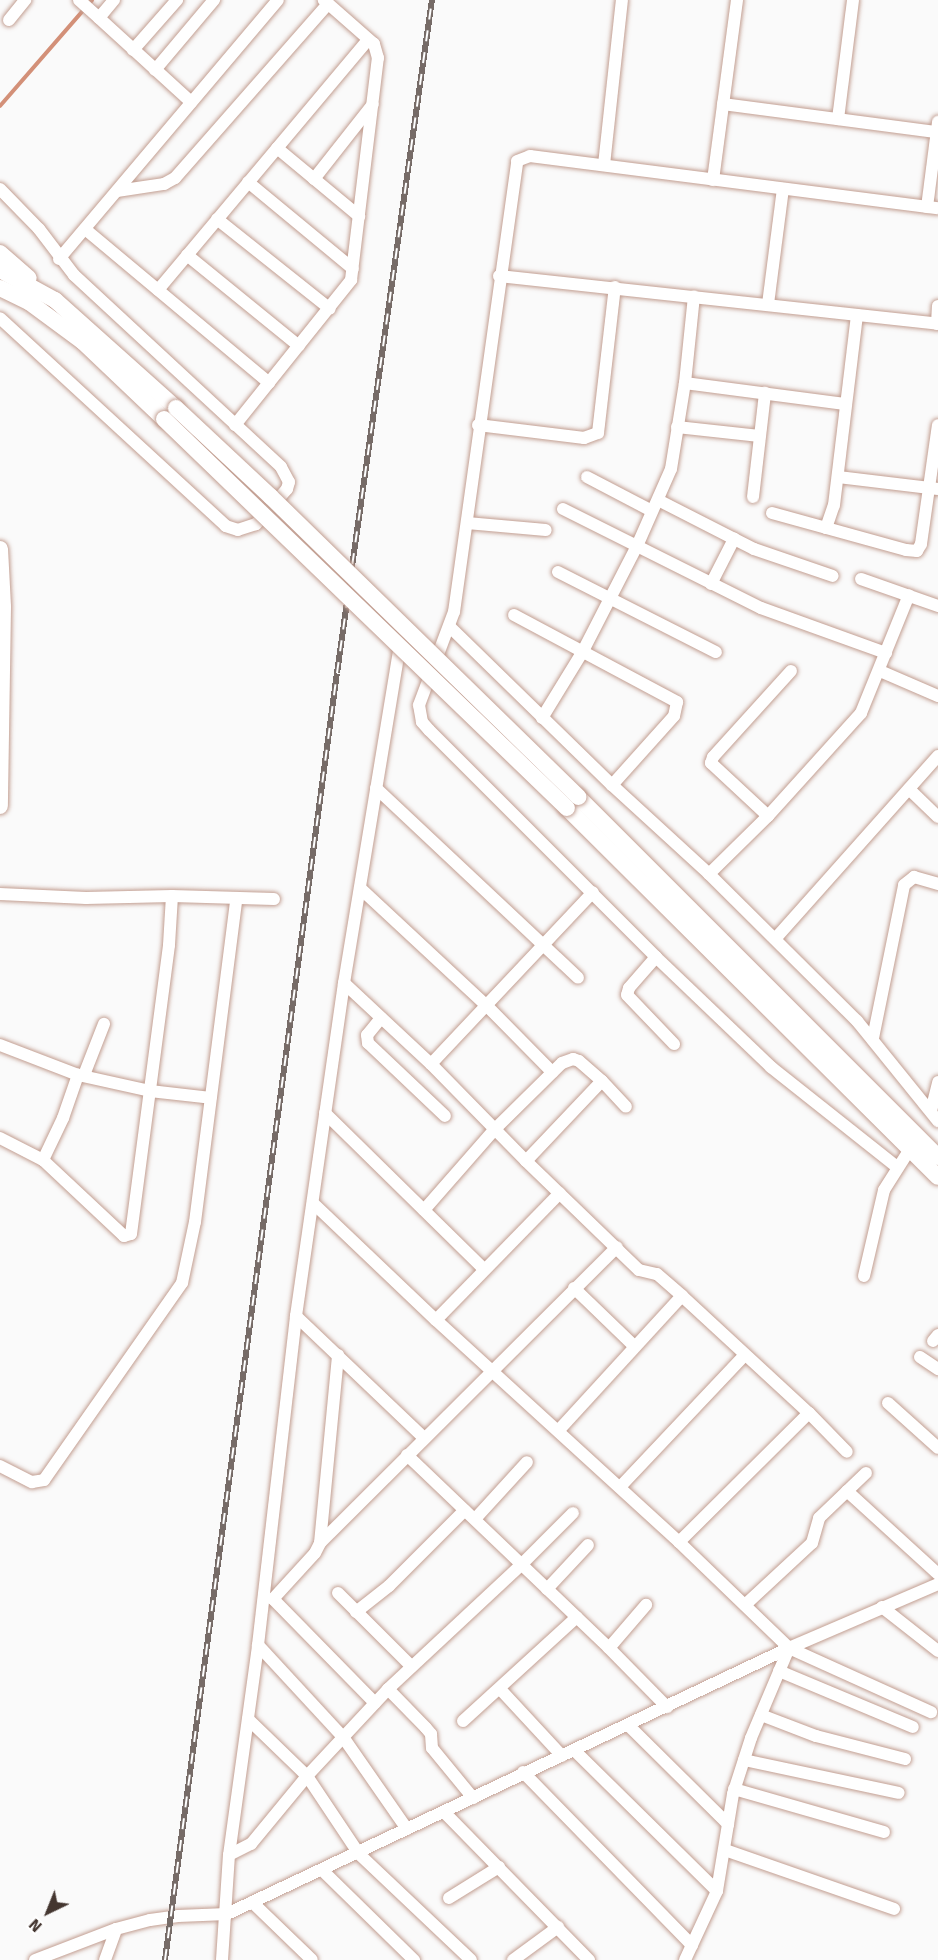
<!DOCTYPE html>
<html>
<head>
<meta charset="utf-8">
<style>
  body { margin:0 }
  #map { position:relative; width:938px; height:1960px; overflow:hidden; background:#fafafa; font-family:"Fira Sans",sans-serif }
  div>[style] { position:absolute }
  .stream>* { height:4px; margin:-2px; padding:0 2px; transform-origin:2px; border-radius:2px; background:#d39078 }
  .roads { filter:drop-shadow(0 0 2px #c29e91) drop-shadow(0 0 2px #c29e91) }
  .street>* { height:12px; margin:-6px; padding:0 6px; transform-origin:6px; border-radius:6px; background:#fff }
  .secondary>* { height:16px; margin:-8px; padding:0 8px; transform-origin:8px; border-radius:8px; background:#fff }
  .rail>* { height:6px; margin-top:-3px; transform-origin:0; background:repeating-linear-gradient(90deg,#fff 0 11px,#766b67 0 22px); box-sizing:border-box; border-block:2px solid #766b67 }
  .bridges { filter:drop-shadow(0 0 2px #c29e91) drop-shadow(0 0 2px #c29e91) }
  .secondary-bridge>* { height:16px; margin:-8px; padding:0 8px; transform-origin:8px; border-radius:8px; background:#fff }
  span { translate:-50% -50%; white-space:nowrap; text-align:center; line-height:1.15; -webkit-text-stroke:6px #fff; paint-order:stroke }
  .north { position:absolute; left:18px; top:1882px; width:60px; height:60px; -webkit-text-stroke:4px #fff; paint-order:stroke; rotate:223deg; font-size:16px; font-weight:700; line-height:24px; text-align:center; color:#443630 }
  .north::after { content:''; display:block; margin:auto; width:21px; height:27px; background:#443630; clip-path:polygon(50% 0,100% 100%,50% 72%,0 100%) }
</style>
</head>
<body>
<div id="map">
  <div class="stream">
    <i style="left:0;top:106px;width:140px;rotate:-49deg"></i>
  </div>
  <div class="roads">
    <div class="street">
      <i style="left:79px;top:0;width:27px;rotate:42deg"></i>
      <i style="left:114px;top:0;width:23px;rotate:130deg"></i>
      <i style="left:99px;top:18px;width:125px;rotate:42.4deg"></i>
      <i style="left:9px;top:20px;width:26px;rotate:-51deg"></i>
      <i style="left:133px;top:50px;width:67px;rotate:-48.7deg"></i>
      <i style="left:155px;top:70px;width:92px;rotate:-49.9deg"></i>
      <i style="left:723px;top:104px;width:216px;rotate:7.5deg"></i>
      <i style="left:838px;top:119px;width:120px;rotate:-82.8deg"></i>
      <i style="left:277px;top:148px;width:107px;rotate:39.7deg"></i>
      <i style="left:604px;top:165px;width:166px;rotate:-83.8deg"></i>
      <i style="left:314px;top:179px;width:95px;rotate:-51.8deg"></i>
      <i style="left:713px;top:180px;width:182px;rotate:-82.4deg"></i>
      <i style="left:248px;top:182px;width:136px;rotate:39.6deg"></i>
      <i style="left:0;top:189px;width:56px;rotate:45.7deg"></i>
      <i style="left:39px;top:229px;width:58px;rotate:52.7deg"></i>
      <i style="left:74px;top:275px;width:282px;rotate:42.8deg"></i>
      <i style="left:281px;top:467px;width:17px;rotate:62deg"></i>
      <i style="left:289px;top:482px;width:7px;rotate:106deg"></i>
      <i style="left:287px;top:489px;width:47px;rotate:131.5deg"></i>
      <i style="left:256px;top:524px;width:19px;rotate:162deg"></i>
      <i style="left:238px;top:530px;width:13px;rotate:-162deg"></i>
      <i style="left:226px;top:526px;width:307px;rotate:-137.4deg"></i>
      <i style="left:117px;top:191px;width:48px;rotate:-8.5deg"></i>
      <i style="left:164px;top:184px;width:13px;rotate:-29deg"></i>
      <i style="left:175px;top:178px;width:232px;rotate:-48.7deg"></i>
      <i style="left:927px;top:207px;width:86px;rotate:-82.6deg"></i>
      <i style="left:217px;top:219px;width:144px;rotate:38.5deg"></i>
      <i style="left:85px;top:229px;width:240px;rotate:39.9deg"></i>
      <i style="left:187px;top:255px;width:144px;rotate:39.1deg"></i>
      <i style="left:59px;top:259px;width:339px;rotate:-49.8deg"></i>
      <i style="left:499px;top:276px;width:442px;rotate:6.2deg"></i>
      <i style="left:158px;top:290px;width:326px;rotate:-50deg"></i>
      <i style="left:768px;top:304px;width:116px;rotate:-82.6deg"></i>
      <i style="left:937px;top:324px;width:18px;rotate:-87deg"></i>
      <i style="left:685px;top:383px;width:161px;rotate:7.5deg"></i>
      <i style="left:235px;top:425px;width:186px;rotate:-51.3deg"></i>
      <i style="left:351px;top:280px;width:224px;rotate:-83.1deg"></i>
      <i style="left:378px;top:58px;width:15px;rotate:-106deg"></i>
      <i style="left:374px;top:44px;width:67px;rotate:-138.7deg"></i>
      <i style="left:478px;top:425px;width:107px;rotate:7deg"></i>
      <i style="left:584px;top:438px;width:15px;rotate:-20deg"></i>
      <i style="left:598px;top:433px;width:147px;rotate:-83.4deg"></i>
      <i style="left:677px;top:427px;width:83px;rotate:6.2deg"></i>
      <i style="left:587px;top:477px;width:73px;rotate:27.6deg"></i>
      <i style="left:838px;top:477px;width:101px;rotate:6.8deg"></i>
      <i style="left:753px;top:497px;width:105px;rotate:-83.4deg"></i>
      <i style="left:658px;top:500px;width:108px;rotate:27deg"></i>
      <i style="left:754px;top:549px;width:83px;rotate:18.9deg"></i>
      <i style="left:563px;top:509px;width:221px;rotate:26.6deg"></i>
      <i style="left:761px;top:608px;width:133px;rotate:19.8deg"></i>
      <i style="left:772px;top:513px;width:139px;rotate:15.4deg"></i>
      <i style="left:906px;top:550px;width:11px;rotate:5deg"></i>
      <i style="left:917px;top:551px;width:8px;rotate:-60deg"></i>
      <i style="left:921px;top:544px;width:120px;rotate:-81.9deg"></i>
      <i style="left:467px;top:523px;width:79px;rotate:5.1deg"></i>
      <i style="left:826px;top:528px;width:24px;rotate:-71deg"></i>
      <i style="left:834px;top:505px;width:191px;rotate:-83.1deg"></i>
      <i style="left:558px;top:572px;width:177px;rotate:26.9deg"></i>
      <i style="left:861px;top:579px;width:82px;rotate:19.3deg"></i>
      <i style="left:711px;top:584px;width:51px;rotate:-62.9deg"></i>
      <i style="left:514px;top:615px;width:185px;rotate:28.1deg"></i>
      <i style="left:677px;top:702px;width:14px;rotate:102deg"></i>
      <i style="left:674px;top:716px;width:93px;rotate:131.9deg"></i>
      <i style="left:450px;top:627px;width:226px;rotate:44.3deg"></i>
      <i style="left:612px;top:785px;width:132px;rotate:42.5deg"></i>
      <i style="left:709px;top:874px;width:209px;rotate:44.8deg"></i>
      <i style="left:857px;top:1021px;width:129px;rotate:51deg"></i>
      <i style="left:880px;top:671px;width:63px;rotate:23.3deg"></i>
      <i style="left:542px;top:718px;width:79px;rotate:-58.5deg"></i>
      <i style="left:583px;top:651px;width:118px;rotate:-62.8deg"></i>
      <i style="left:637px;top:546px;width:84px;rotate:-66.2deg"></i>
      <i style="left:671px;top:469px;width:87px;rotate:-80.8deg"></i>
      <i style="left:685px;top:383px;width:87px;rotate:-84.1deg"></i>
      <i style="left:376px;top:788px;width:277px;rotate:43.2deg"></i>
      <i style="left:909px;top:789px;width:40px;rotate:44deg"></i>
      <i style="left:768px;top:816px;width:78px;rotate:-137.1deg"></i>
      <i style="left:711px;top:763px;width:6px;rotate:-72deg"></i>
      <i style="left:713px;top:757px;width:116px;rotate:-47.8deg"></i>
      <i style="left:709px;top:874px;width:83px;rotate:-44.5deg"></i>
      <i style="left:768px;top:816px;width:139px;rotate:-47.9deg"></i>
      <i style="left:861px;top:713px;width:127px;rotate:-67.9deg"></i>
      <i style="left:361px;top:889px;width:172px;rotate:42.9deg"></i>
      <i style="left:487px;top:1006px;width:93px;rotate:45.4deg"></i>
      <i style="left:0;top:894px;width:86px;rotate:2.7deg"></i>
      <i style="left:86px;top:898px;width:86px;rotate:-1.3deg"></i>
      <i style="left:172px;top:896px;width:102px;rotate:1.7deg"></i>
      <i style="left:775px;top:939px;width:245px;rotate:-48.3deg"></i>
      <i style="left:656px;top:957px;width:41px;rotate:131.1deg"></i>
      <i style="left:629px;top:988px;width:7px;rotate:106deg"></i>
      <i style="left:627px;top:995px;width:68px;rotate:46.2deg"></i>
      <i style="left:344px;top:983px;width:119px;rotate:43deg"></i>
      <i style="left:431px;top:1064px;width:136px;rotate:45.6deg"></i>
      <i style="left:526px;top:1161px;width:157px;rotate:44deg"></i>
      <i style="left:639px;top:1270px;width:18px;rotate:13deg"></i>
      <i style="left:657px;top:1274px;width:33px;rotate:41deg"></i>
      <i style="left:682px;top:1296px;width:173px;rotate:42.7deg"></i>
      <i style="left:809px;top:1413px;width:54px;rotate:45.7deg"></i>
      <i style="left:381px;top:1018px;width:22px;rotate:129deg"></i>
      <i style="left:367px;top:1035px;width:8px;rotate:83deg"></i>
      <i style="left:368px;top:1043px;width:106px;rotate:43.5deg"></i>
      <i style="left:873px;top:1038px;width:156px;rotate:-78.5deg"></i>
      <i style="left:904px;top:885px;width:13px;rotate:-39deg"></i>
      <i style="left:914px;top:877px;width:25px;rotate:16deg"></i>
      <i style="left:0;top:1045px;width:84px;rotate:21deg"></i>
      <i style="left:78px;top:1075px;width:74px;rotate:12.5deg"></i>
      <i style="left:150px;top:1091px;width:61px;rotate:6.5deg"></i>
      <i style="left:431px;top:1064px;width:236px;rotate:-46.7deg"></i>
      <i style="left:84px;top:1075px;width:55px;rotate:-68.6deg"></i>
      <i style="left:931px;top:1111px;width:30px;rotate:-76deg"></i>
      <i style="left:325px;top:1113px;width:223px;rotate:44.5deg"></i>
      <i style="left:0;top:1138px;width:48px;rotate:27.1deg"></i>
      <i style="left:43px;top:1160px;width:111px;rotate:43.2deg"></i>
      <i style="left:124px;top:1236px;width:7px;rotate:-16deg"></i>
      <i style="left:131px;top:1234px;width:291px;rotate:-82.5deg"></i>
      <i style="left:169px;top:945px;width:49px;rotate:-86.5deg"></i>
      <i style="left:43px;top:1160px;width:47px;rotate:-64.5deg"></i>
      <i style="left:63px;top:1118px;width:46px;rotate:-70.8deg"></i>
      <i style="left:526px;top:1161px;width:110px;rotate:-46.5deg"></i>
      <i style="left:897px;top:1167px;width:161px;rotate:-141.6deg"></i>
      <i style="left:771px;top:1067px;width:159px;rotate:-136.3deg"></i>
      <i style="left:656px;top:957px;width:321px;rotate:-135deg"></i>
      <i style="left:429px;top:730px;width:11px;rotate:-131deg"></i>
      <i style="left:422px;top:722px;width:17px;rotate:-100deg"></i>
      <i style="left:419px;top:705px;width:99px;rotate:-69.4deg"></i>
      <i style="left:454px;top:612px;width:455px;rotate:-82deg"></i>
      <i style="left:517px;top:161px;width:14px;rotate:-21deg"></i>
      <i style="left:530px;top:156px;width:411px;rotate:7.3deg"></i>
      <i style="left:314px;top:1204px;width:168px;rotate:43.6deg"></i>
      <i style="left:436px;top:1320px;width:329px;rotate:42.4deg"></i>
      <i style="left:679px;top:1542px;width:153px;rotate:43.9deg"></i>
      <i style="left:789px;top:1648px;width:98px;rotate:112.9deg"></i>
      <i style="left:751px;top:1738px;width:59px;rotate:107.8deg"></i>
      <i style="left:733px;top:1794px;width:98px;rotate:99.4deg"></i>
      <i style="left:717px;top:1891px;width:76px;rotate:114.9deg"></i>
      <i style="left:424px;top:1210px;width:108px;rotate:-48.8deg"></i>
      <i style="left:495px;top:1129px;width:94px;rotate:-44.6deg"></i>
      <i style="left:562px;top:1063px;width:12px;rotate:-20deg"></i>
      <i style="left:573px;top:1059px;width:6px;rotate:18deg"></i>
      <i style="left:579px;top:1061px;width:30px;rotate:41deg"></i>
      <i style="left:602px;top:1081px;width:35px;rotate:47deg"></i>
      <i style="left:864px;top:1276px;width:88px;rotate:-76.9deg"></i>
      <i style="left:884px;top:1190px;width:49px;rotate:-57.6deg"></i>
      <i style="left:574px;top:1288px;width:83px;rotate:44deg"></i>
      <i style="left:296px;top:1316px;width:177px;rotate:43.6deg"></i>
      <i style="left:436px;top:1320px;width:177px;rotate:-45.7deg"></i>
      <i style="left:933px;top:1341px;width:8px;rotate:-50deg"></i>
      <i style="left:920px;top:1357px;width:22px;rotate:34deg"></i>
      <i style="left:888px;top:1403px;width:67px;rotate:42deg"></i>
      <i style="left:559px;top:1430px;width:182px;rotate:-47.5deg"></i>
      <i style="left:407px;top:1455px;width:279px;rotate:43.7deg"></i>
      <i style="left:609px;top:1648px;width:83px;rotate:45.5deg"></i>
      <i style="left:0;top:1466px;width:36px;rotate:27deg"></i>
      <i style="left:32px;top:1482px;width:12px;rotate:-9deg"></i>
      <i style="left:44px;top:1480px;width:241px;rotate:-55deg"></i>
      <i style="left:182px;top:1283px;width:62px;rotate:-78deg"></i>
      <i style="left:195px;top:1222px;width:325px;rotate:-82.7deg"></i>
      <i style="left:620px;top:1487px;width:180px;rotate:-46.6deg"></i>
      <i style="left:847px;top:1491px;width:123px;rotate:42.4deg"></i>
      <i style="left:475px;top:1519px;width:77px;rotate:-47.6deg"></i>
      <i style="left:679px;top:1542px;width:183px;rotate:-44.8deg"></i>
      <i style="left:320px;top:1543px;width:189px;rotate:-84.5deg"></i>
      <i style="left:547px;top:1589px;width:60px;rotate:-47deg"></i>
      <i style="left:338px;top:1593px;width:103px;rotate:45deg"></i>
      <i style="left:745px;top:1605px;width:91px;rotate:-42.8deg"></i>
      <i style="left:812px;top:1543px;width:26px;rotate:-74deg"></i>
      <i style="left:819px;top:1518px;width:65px;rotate:-43.8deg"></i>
      <i style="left:882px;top:1607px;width:71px;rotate:38.2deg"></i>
      <i style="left:356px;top:1612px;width:42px;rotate:-38.2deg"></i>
      <i style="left:389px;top:1586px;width:107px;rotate:-45deg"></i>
      <i style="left:258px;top:1645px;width:125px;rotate:47.3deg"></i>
      <i style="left:343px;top:1737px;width:112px;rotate:55.2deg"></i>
      <i style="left:609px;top:1648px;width:57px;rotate:-49.3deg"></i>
      <i style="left:789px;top:1648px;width:156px;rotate:24.3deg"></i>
      <i style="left:779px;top:1671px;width:145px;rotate:22.7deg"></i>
      <i style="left:388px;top:1689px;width:54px;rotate:45.7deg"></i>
      <i style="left:426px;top:1728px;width:8px;rotate:50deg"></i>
      <i style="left:431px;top:1734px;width:14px;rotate:86deg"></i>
      <i style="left:432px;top:1748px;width:65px;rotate:50.6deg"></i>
      <i style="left:500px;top:1689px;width:91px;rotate:47.2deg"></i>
      <i style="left:375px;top:1703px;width:146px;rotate:-134.4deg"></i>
      <i style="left:273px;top:1599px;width:62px;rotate:-47.6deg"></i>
      <i style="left:315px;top:1553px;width:11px;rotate:-63deg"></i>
      <i style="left:320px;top:1543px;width:419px;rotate:-44.9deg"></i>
      <i style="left:761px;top:1715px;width:59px;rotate:20.9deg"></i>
      <i style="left:816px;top:1736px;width:92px;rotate:14.5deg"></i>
      <i style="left:248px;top:1719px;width:82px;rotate:44deg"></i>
      <i style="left:307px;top:1776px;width:94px;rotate:56.3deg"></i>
      <i style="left:359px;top:1854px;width:154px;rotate:43.4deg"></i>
      <i style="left:463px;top:1721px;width:154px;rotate:-42.4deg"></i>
      <i style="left:628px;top:1725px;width:141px;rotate:44.7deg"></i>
      <i style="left:574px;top:1750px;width:201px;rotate:44.6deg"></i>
      <i style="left:744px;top:1760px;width:158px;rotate:12deg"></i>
      <i style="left:523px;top:1772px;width:242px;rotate:45.7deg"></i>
      <i style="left:734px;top:1789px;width:156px;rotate:16deg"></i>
      <i style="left:445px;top:1813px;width:206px;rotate:45.6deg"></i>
      <i style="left:725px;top:1850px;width:179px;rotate:19.2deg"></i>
      <i style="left:229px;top:1855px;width:25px;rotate:-27deg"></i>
      <i style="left:251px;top:1844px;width:88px;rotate:-50.5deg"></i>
      <i style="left:307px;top:1776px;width:119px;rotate:-47deg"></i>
      <i style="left:388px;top:1689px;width:183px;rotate:-43deg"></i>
      <i style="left:522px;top:1564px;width:72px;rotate:-45deg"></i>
      <i style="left:322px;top:1870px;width:129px;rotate:44.4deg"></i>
      <i style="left:449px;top:1898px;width:59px;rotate:-31.8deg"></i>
      <i style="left:252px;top:1902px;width:83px;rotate:44deg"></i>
      <i style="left:35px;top:1960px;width:87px;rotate:-20.9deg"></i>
      <i style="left:116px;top:1929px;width:35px;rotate:-15deg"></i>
      <i style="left:150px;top:1920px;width:28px;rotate:-8deg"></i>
      <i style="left:178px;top:1916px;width:49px;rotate:-2.3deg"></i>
      <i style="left:227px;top:1914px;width:622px;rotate:-25.33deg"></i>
      <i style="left:789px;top:1648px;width:162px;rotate:-23.2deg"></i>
      <i style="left:105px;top:1960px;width:33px;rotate:-70deg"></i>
      <i style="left:222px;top:1960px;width:105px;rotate:-86.2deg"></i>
      <i style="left:229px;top:1855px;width:212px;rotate:-82.1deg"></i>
      <i style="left:258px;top:1645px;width:331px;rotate:-83.4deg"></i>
      <i style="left:296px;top:1316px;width:336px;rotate:-81.8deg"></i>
      <i style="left:344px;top:983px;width:343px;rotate:-80.6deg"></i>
      <i style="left:513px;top:1960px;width:56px;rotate:-36.3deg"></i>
    </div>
    <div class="secondary">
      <i style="left:0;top:253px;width:38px;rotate:41deg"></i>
      <i style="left:0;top:270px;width:63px;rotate:28.6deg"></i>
      <i style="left:55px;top:300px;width:162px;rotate:41.8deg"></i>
      <i style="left:0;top:288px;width:32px;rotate:26deg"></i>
      <i style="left:29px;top:302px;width:67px;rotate:36.5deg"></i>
      <i style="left:83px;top:342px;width:112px;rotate:43.5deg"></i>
      <i style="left:0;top:549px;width:58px;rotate:87deg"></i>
      <i style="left:3px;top:607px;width:199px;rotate:90.9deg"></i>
      <i style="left:578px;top:797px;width:509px;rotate:45deg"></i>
      <i style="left:567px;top:808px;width:523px;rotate:44.85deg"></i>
    </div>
  </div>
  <div class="rail">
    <i style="left:165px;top:1960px;width:1298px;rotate:-82.39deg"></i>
    <i style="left:337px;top:673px;width:680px;rotate:-81.97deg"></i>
  </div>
  <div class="bridges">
    <div class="secondary-bridge">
      <i style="left:176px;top:408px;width:129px;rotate:43.1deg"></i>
      <i style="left:270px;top:496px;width:431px;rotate:44.3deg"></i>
      <i style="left:164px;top:419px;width:560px;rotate:43.99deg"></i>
    </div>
  </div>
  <div class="north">N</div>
</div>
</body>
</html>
